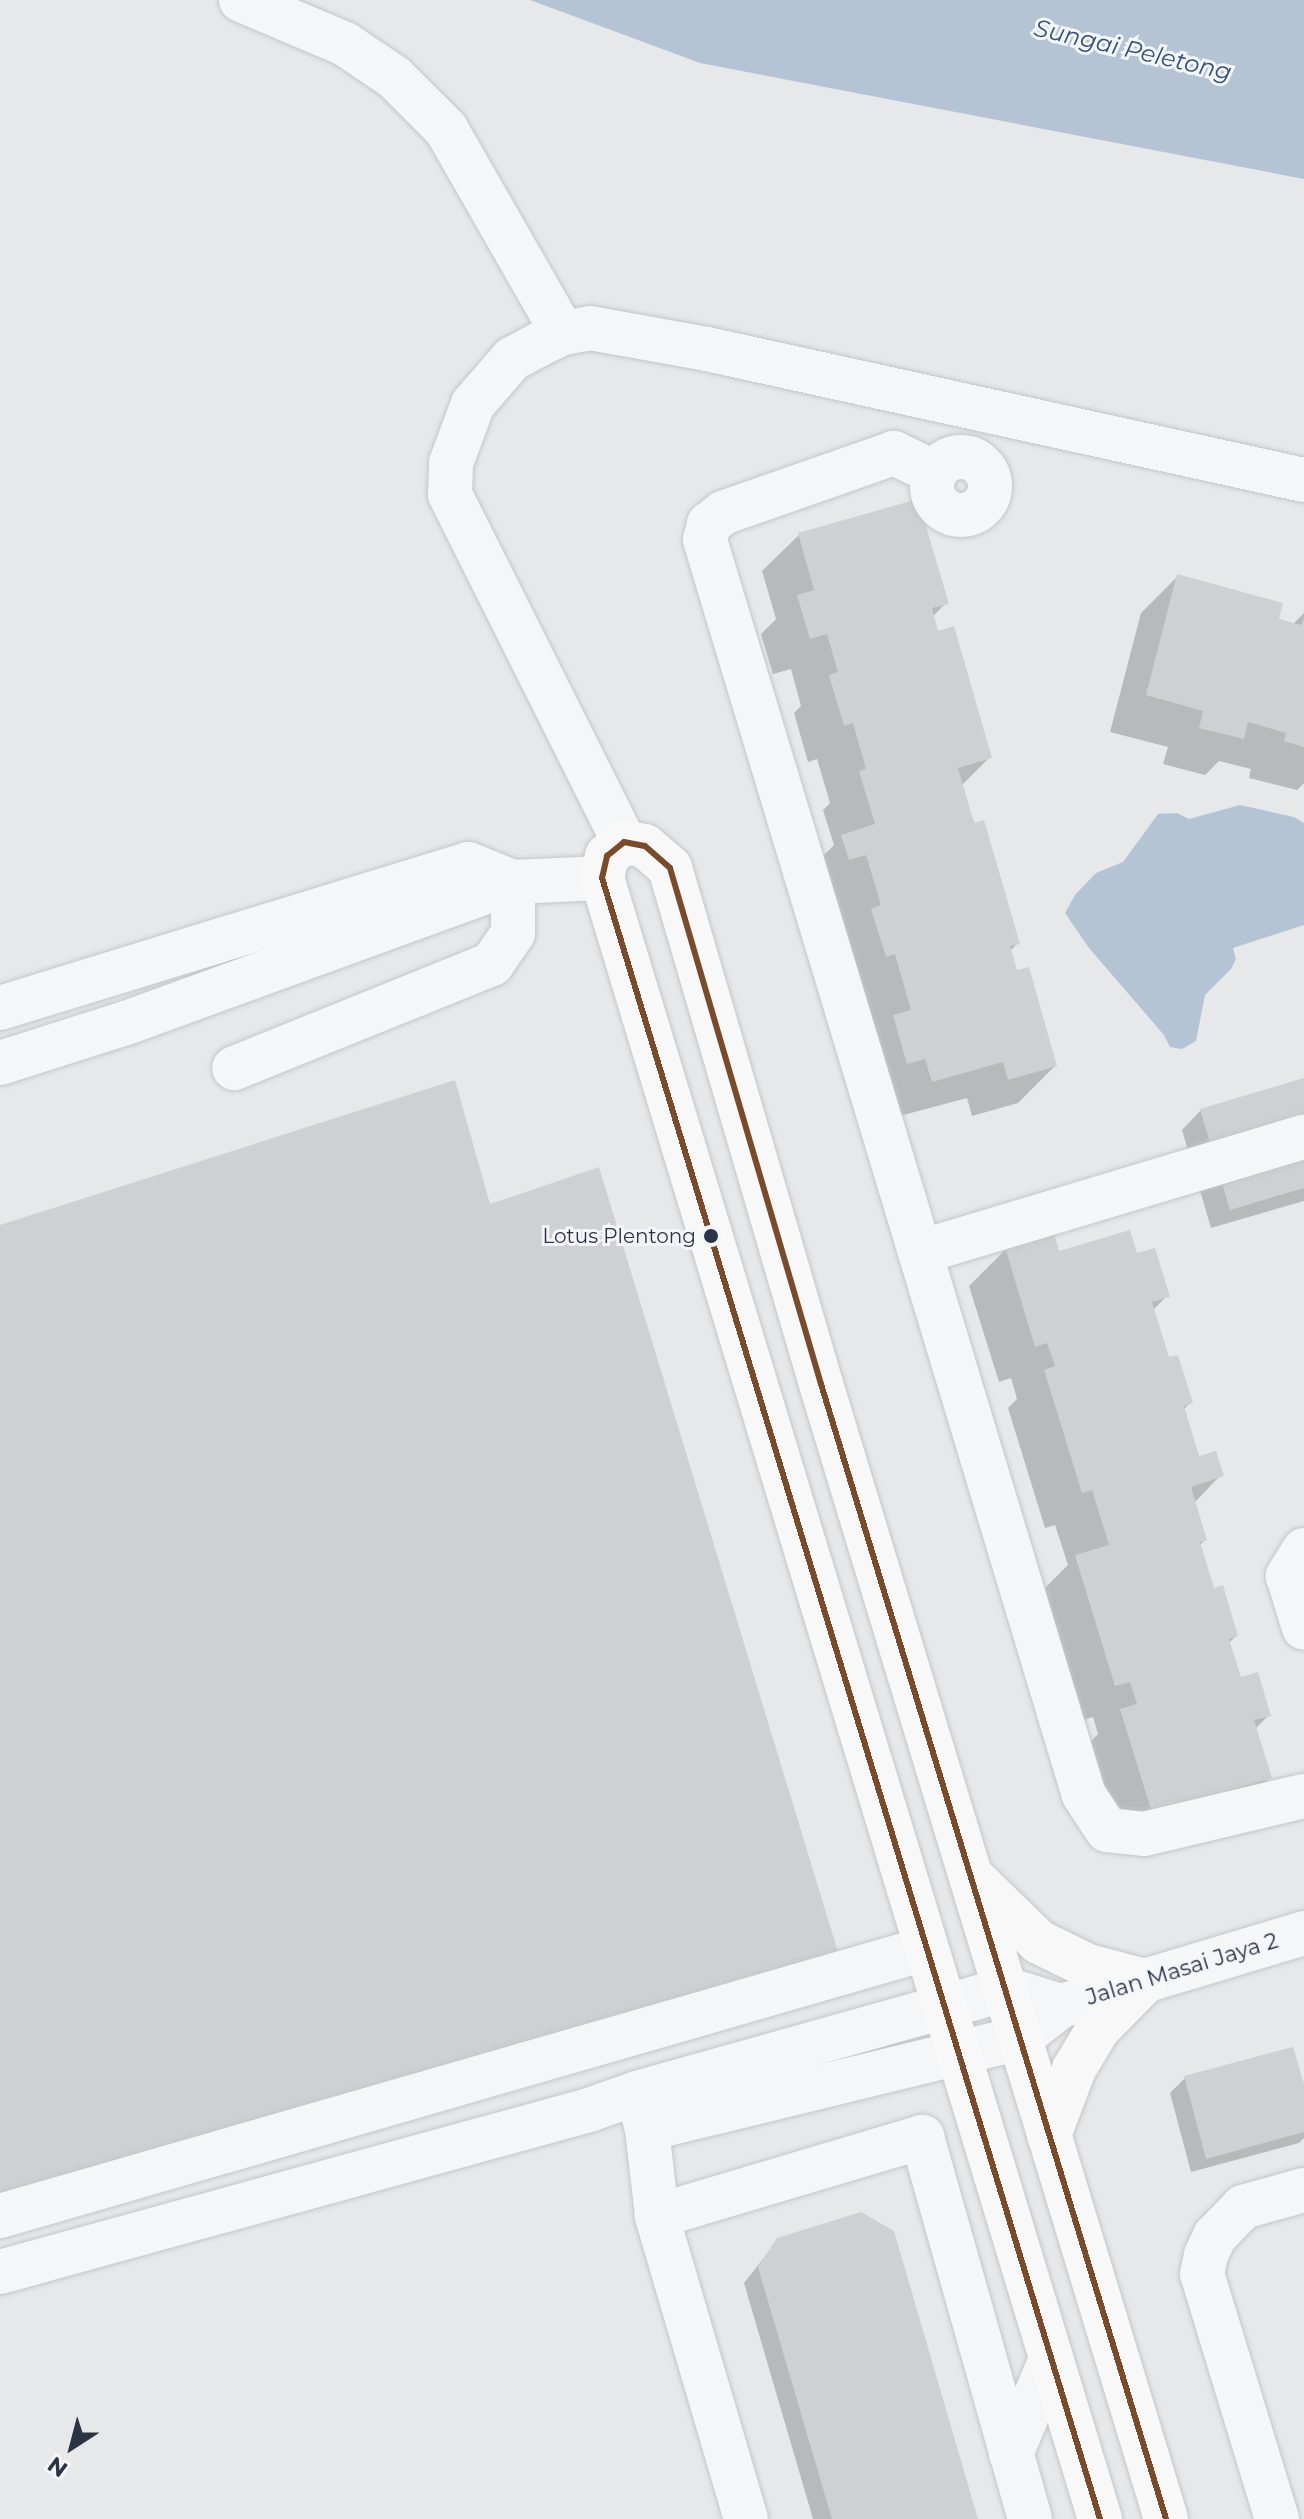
<!DOCTYPE html>
<html>
<head>
<meta charset="utf-8">
<style>
  body { margin:0 }
  #map { position:relative; width:1304px; height:2519px; overflow:hidden; background:#e6e8ea; font-family:Montserrat,sans-serif }
  div>[style] { position:absolute }
  .water>* { inset:0; background:#b4c4d5 }
  .shadow>* { inset:0; background:#0003 }
  .building>* { inset:0; background:#ced0d3 }
  .roads { filter:drop-shadow(0 0 2px #c4c6c8) drop-shadow(0 0 2px #c4c6c8) }
  .minor>* { height:44px; margin:-22px; padding:0 22px; transform-origin:22px; border-radius:22px; background:#f5f6f7 }
  .minor>.ring { margin:-22px; padding:0; box-sizing:content-box; background:none; border:44px solid #f5f6f7; border-radius:50% }
  .major>* { height:44px; margin:-22px; padding:0 22px; transform-origin:22px; border-radius:22px; background:#f8f8f8 }
  .bus-1>* { height:6px; margin:-3px; padding:0 3px; transform-origin:3px; border-radius:3px; background:#7a4b2a }
  .dots>* { width:22px; height:22px; translate:-50% -50%; box-sizing:border-box; border:4px solid #f4f6f9; border-radius:50% }
  span { translate:-50% -50%; white-space:nowrap; text-align:center; line-height:1.15; -webkit-text-stroke:6px #f4f6f9; paint-order:stroke }
  .bus-label { font-size:20px; color:#2b3445 }
  .right { translate:-100% -50%; text-align:right }
  .street-label { font-size:22px; color:#2b3445 }
  .water-label { font-size:24px; color:#34527a; font-style:italic }
  .north { position:absolute; left:32px; top:2407px; width:80px; height:80px; -webkit-text-stroke:6px #f4f6f9; paint-order:stroke; rotate:216deg; font-size:22px; font-weight:700; line-height:32px; text-align:center; color:#2b3445 }
  .north::after { content:''; display:block; margin:auto; width:28px; height:36px; background:#2b3445; clip-path:polygon(50% 0,100% 100%,50% 72%,0 100%) }
</style>
</head>
<body>
<div id="map">
  <div class="water">
    <i style="clip-path:polygon(530px 0,1304px 0,1304px 179px,700px 63px)"></i>
    <i style="clip-path:polygon(1240px 805px,1294px 817px,1304px 823px,1304px 925px,1233px 948px,1236px 959px,1231px 969px,1205px 995px,1196px 1041px,1182px 1049px,1170px 1047px,1164px 1035px,1089px 948px,1065px 913px,1075px 895px,1096px 873px,1123px 862px,1158px 814px,1177px 813px,1189px 819px)"></i>
  </div>
  <div class="shadow">
    <i style="clip-path:polygon(799px 535px,946px 603px,932px 617px,990px 757px,961px 786px,1018px 943px,1009px 952px,1055px 1066px,1018px 1103px,972px 1116px,967px 1098px,896px 1117px,806px 873px,834px 845px,823px 810px,830px 803px,817px 759px,808px 762px,794px 713px,801px 706px,791px 669px,773px 674px,761px 634px,776px 619px,762px 571px)"></i>
    <i style="clip-path:polygon(1177px 577px,1276px 620px,1292px 625px,1304px 613px,1304px 783px,1297px 790px,1249px 778px,1251px 769px,1219px 761px,1205px 775px,1163px 764px,1168px 747px,1110px 732px,1141px 613px)"></i>
    <i style="clip-path:polygon(1304px 1080px,1304px 1201px,1211px 1228px,1182px 1130px,1201px 1110px)"></i>
    <i style="clip-path:polygon(1006px 1249px,1136px 1255px,1167px 1296px,1153px 1310px,1167px 1359px,1191px 1402px,1183px 1410px,1198px 1459px,1221px 1475px,1194px 1503px,1205px 1540px,1199px 1546px,1213px 1590px,1236px 1636px,1229px 1643px,1240px 1680px,1269px 1715px,1255px 1729px,1270px 1777px,1233px 1814px,1116px 1849px,1085px 1747px,1098px 1734px,1093px 1717px,1078px 1722px,1039px 1594px,1068px 1565px,1055px 1525px,1045px 1528px,1008px 1408px,1017px 1399px,1011px 1378px,999px 1382px,969px 1286px)"></i>
    <i style="clip-path:polygon(1185px 2078px,1304px 2092px,1304px 2138px,1299px 2143px,1191px 2172px,1170px 2093px)"></i>
    <i style="clip-path:polygon(778px 2240px,976px 2519px,813px 2519px,744px 2283px)"></i>
  </div>
  <div class="building">
    <i style="clip-path:polygon(918px 499px,949px 604px,932px 608px,938px 631px,954px 626px,992px 758px,958px 768px,974px 823px,984px 820px,1020px 944px,1010px 946px,1017px 970px,1029px 967px,1057px 1066px,1008px 1080px,1003px 1062px,932px 1082px,925px 1059px,907px 1064px,893px 1015px,911px 1010px,895px 954px,886px 957px,871px 909px,881px 905px,866px 855px,849px 860px,841px 835px,875px 824px,859px 771px,866px 769px,853px 723px,844px 726px,829px 675px,838px 672px,827px 634px,810px 639px,797px 595px,814px 590px,798px 533px)"></i>
    <i style="clip-path:polygon(1177px 574px,1283px 603px,1279px 619px,1301px 625px,1304px 618px,1304px 747px,1284px 741px,1286px 733px,1248px 722px,1244px 739px,1199px 728px,1203px 711px,1146px 695px)"></i>
    <i style="clip-path:polygon(1304px 1078px,1304px 1188px,1230px 1210px,1200px 1109px)"></i>
    <i style="clip-path:polygon(455px 1080px,490px 1204px,599px 1167px,838px 1952px,0 2194px,0 1225px)"></i>
    <i style="clip-path:polygon(1130px 1230px,1137px 1253px,1155px 1248px,1170px 1297px,1152px 1302px,1169px 1357px,1178px 1355px,1193px 1403px,1184px 1406px,1199px 1456px,1216px 1451px,1224px 1476px,1191px 1487px,1207px 1540px,1200px 1542px,1214px 1588px,1223px 1585px,1238px 1636px,1229px 1639px,1241px 1677px,1258px 1672px,1271px 1716px,1254px 1720px,1272px 1778px,1152px 1813px,1120px 1709px,1137px 1704px,1130px 1682px,1115px 1686px,1075px 1555px,1109px 1545px,1092px 1490px,1082px 1493px,1044px 1370px,1055px 1366px,1047px 1343px,1035px 1347px,1005px 1247px,1054px 1233px,1059px 1251px)"></i>
    <i style="clip-path:polygon(1293px 2047px,1304px 2084px,1304px 2132px,1206px 2159px,1184px 2076px)"></i>
    <i style="clip-path:polygon(861px 2212px,894px 2231px,978px 2519px,832px 2519px,758px 2267px,777px 2238px)"></i>
  </div>
  <div class="roads">
    <div class="minor">
      <i style="left:241px;top:0;width:113px;rotate:22.9deg"></i>
      <i style="left:345px;top:44px;width:59px;rotate:34deg"></i>
      <i style="left:394px;top:77px;width:74px;rotate:45deg"></i>
      <i style="left:446px;top:129px;width:235px;rotate:60.2deg"></i>
      <i class="ring" style="left:932px;top:457px;width:14px;height:14px"></i>
      <i style="left:935px;top:473px;width:46px;rotate:-154deg"></i>
      <i style="left:894px;top:453px;width:181px;rotate:160.7deg"></i>
      <i style="left:723px;top:513px;width:18px;rotate:142deg"></i>
      <i style="left:709px;top:524px;width:16px;rotate:104deg"></i>
      <i style="left:705px;top:540px;width:1311px;rotate:73.2deg"></i>
      <i style="left:1084px;top:1795px;width:42px;rotate:56.7deg"></i>
      <i style="left:1107px;top:1830px;width:37px;rotate:6deg"></i>
      <i style="left:1144px;top:1834px;width:164px;rotate:-13.4deg"></i>
      <i style="left:624px;top:842px;width:389px;rotate:-116.6deg"></i>
      <i style="left:450px;top:494px;width:31px;rotate:-88deg"></i>
      <i style="left:451px;top:463px;width:63px;rotate:-69.6deg"></i>
      <i style="left:473px;top:404px;width:60px;rotate:-49.1deg"></i>
      <i style="left:512px;top:359px;width:30px;rotate:-28deg"></i>
      <i style="left:538px;top:345px;width:28px;rotate:-26deg"></i>
      <i style="left:563px;top:333px;width:27px;rotate:-10deg"></i>
      <i style="left:590px;top:328px;width:119px;rotate:10.2deg"></i>
      <i style="left:707px;top:349px;width:611px;rotate:12.38deg"></i>
      <i style="left:0;top:1008px;width:490px;rotate:-17.1deg"></i>
      <i style="left:468px;top:864px;width:48px;rotate:21.8deg"></i>
      <i style="left:513px;top:882px;width:51px;rotate:90deg"></i>
      <i style="left:513px;top:933px;width:37px;rotate:124deg"></i>
      <i style="left:492px;top:964px;width:278px;rotate:158deg"></i>
      <i style="left:0;top:1063px;width:132px;rotate:-17.6deg"></i>
      <i style="left:126px;top:1023px;width:412px;rotate:-20deg"></i>
      <i style="left:513px;top:882px;width:89px;rotate:-2.6deg"></i>
      <i style="left:920px;top:1252px;width:401px;rotate:-16.7deg"></i>
      <i style="left:1304px;top:1550px;width:31px;rotate:122deg"></i>
      <i style="left:1288px;top:1576px;width:54px;rotate:72.9deg"></i>
      <i style="left:640px;top:2103px;width:27px;rotate:75deg"></i>
      <i style="left:647px;top:2129px;width:88px;rotate:83.4deg"></i>
      <i style="left:647px;top:2129px;width:384px;rotate:-13.7deg"></i>
      <i style="left:1020px;top:2038px;width:52px;rotate:-38deg"></i>
      <i style="left:1061px;top:2006px;width:254px;rotate:-16.7deg"></i>
      <i style="left:0;top:2216px;width:963px;rotate:-16.1deg"></i>
      <i style="left:0;top:2272px;width:611px;rotate:-15.38deg"></i>
      <i style="left:589px;top:2110px;width:51px;rotate:-19.5deg"></i>
      <i style="left:637px;top:2093px;width:383px;rotate:-15.7deg"></i>
      <i style="left:1006px;top:1989px;width:58px;rotate:17.2deg"></i>
      <i style="left:1011px;top:2454px;width:103px;rotate:-67.2deg"></i>
      <i style="left:746px;top:2519px;width:316px;rotate:-106.4deg"></i>
      <i style="left:657px;top:2216px;width:277px;rotate:-16.6deg"></i>
      <i style="left:922px;top:2137px;width:397px;rotate:74.2deg"></i>
      <i style="left:1277px;top:2519px;width:256px;rotate:-107deg"></i>
      <i style="left:1202px;top:2274px;width:19px;rotate:-78deg"></i>
      <i style="left:1206px;top:2255px;width:21px;rotate:-65deg"></i>
      <i style="left:1215px;top:2236px;width:40px;rotate:-46deg"></i>
      <i style="left:1243px;top:2207px;width:63px;rotate:-15.6deg"></i>
    </div>
    <div class="major">
      <i style="left:975px;top:1880px;width:89px;rotate:44.1deg"></i>
      <i style="left:1039px;top:1942px;width:55px;rotate:26.1deg"></i>
      <i style="left:1088px;top:1966px;width:59px;rotate:14.7deg"></i>
      <i style="left:1145px;top:1981px;width:67px;rotate:134.4deg"></i>
      <i style="left:1098px;top:2029px;width:47px;rotate:121deg"></i>
      <i style="left:1074px;top:2069px;width:71px;rotate:110.7deg"></i>
      <i style="left:1100px;top:2519px;width:1715px;rotate:-106.88deg"></i>
      <i style="left:602px;top:878px;width:23px;rotate:-77deg"></i>
      <i style="left:607px;top:856px;width:22px;rotate:-39deg"></i>
      <i style="left:624px;top:842px;width:21px;rotate:11deg"></i>
      <i style="left:645px;top:846px;width:33px;rotate:41deg"></i>
      <i style="left:670px;top:868px;width:538px;rotate:73.69deg"></i>
      <i style="left:821px;top:1384px;width:1186px;rotate:73.09deg"></i>
    </div>
  </div>
  <div class="bus-1">
    <i style="left:1100px;top:2519px;width:1715px;rotate:-106.88deg"></i>
    <i style="left:602px;top:878px;width:23px;rotate:-77deg"></i>
    <i style="left:607px;top:856px;width:22px;rotate:-39deg"></i>
    <i style="left:624px;top:842px;width:21px;rotate:11deg"></i>
    <i style="left:645px;top:846px;width:33px;rotate:41deg"></i>
    <i style="left:670px;top:868px;width:538px;rotate:73.69deg"></i>
    <i style="left:821px;top:1384px;width:1186px;rotate:73.09deg"></i>
  </div>
  <div class="dots">
    <i style="left:711px;top:1236px;background:#2b3445"></i>
  </div>
  <div class="bus-label">
    <span class="right" style="left:696px;top:1236px">Lotus Plentong</span>
  </div>
  <div class="street-label">
    <span style="left:1182px;top:1969px;rotate:-17deg">Jalan Masai Jaya 2</span>
  </div>
  <div class="water-label">
    <span style="left:1133px;top:50px;rotate:13deg">Sungai Peletong</span>
  </div>
  <div class="north">N</div>
</div>
</body>
</html>
